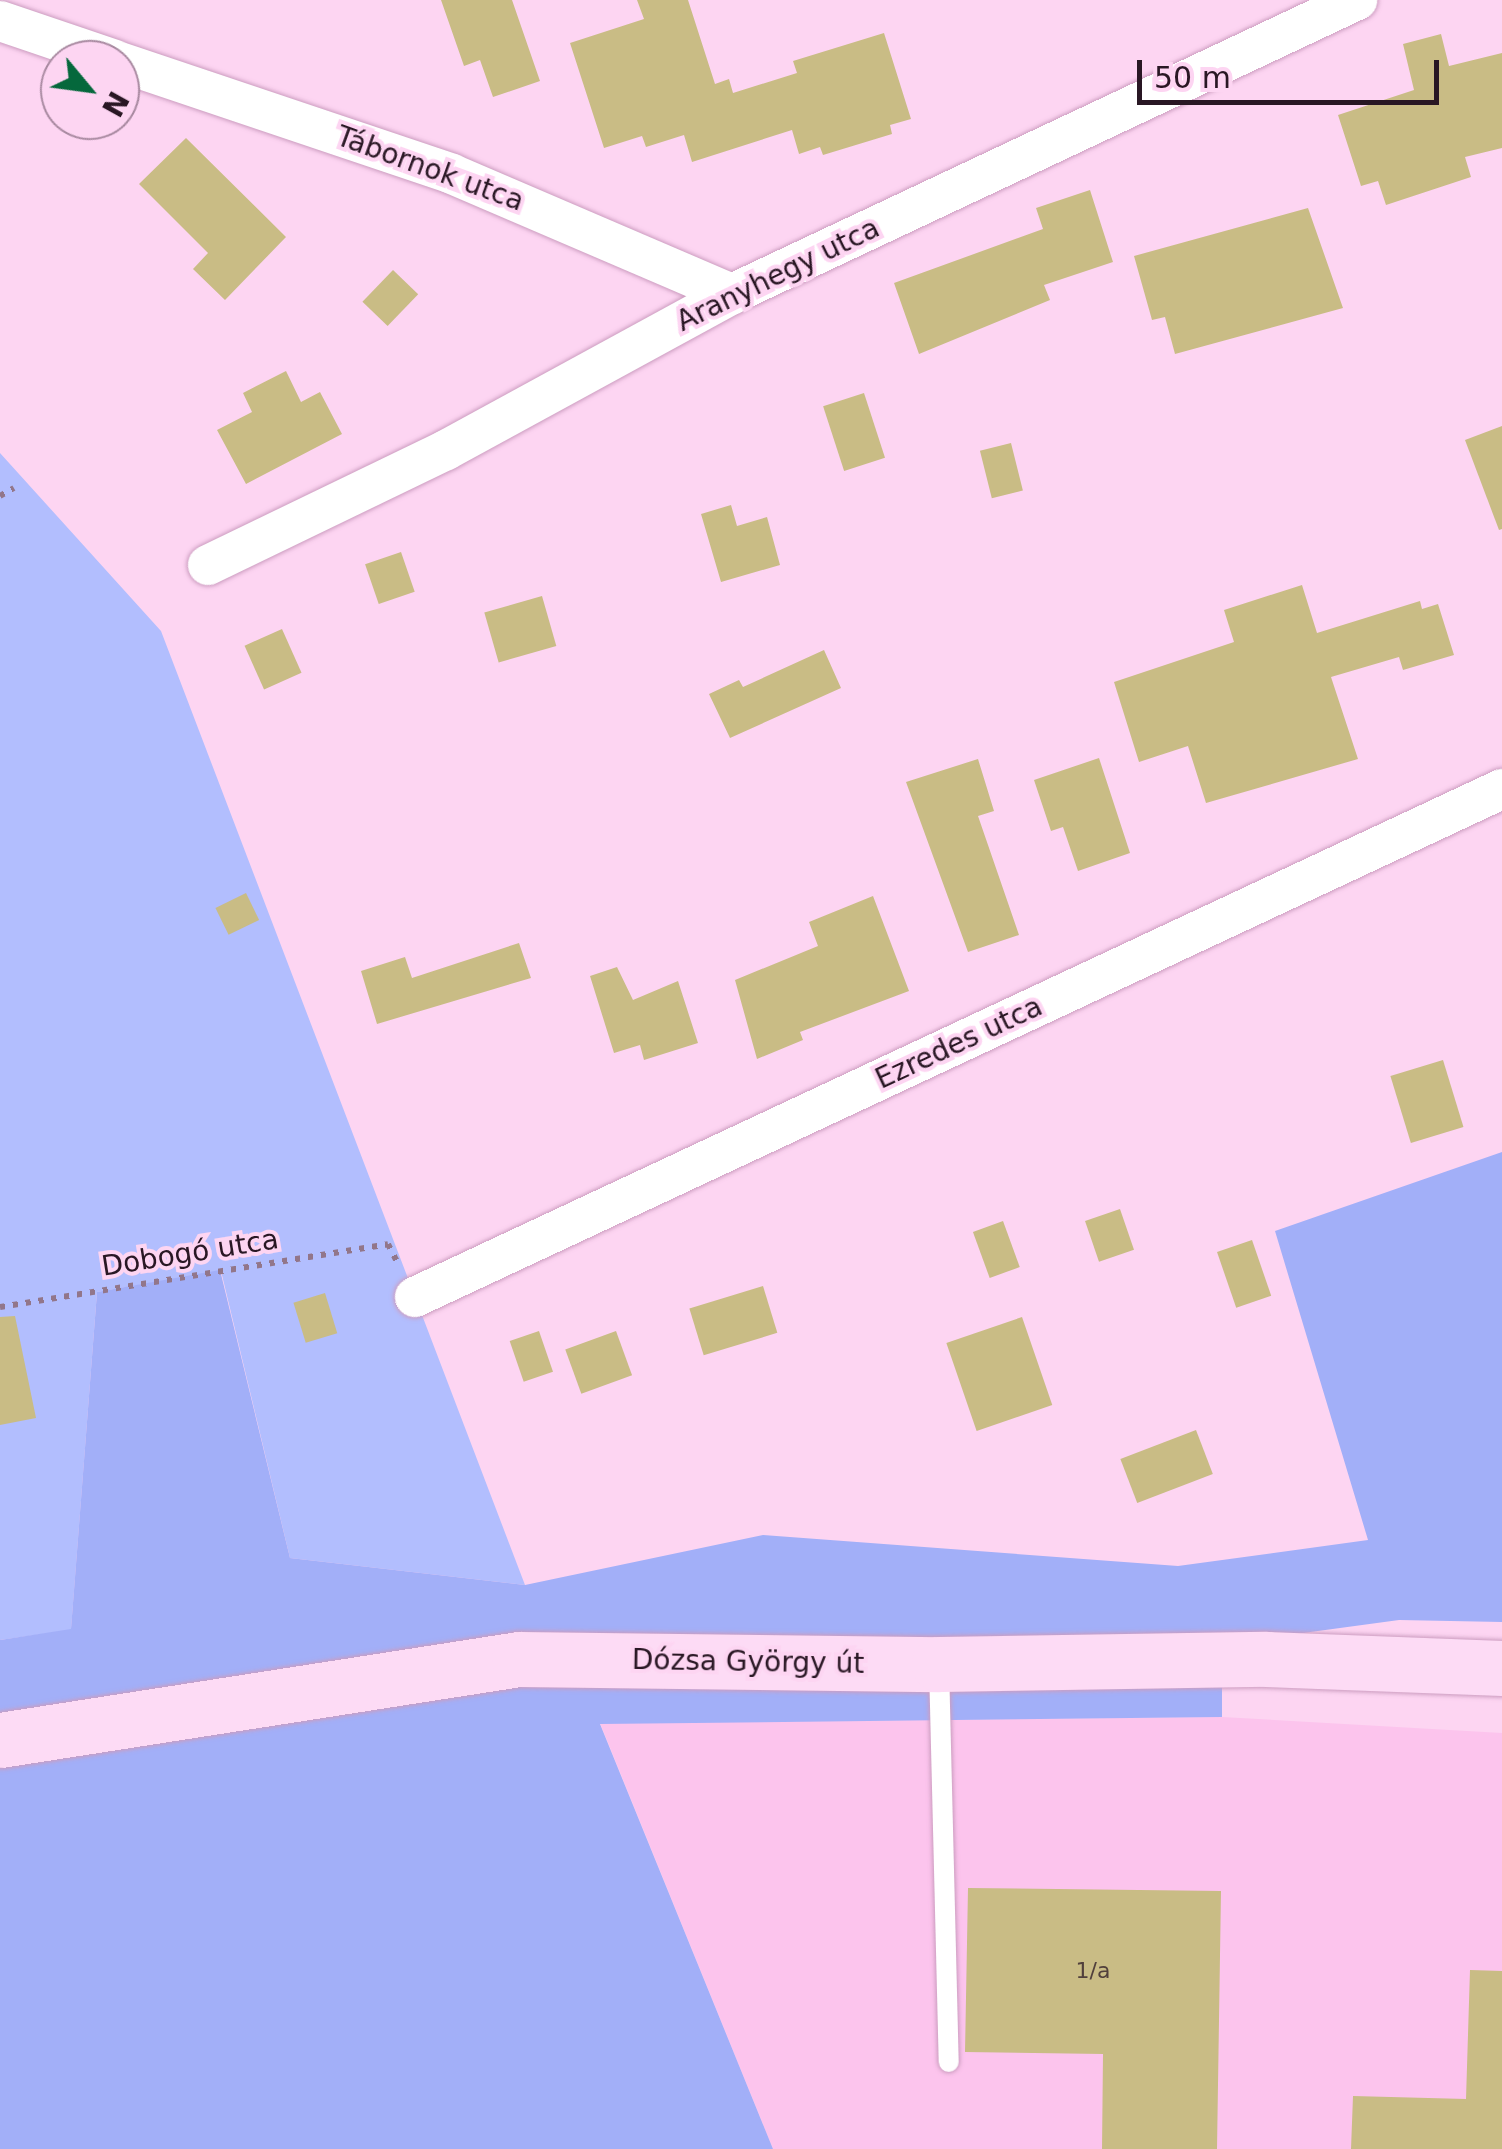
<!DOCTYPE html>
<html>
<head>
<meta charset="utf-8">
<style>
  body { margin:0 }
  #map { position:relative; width:1502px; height:2149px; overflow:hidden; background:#fdd5f2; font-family:"DejaVu Sans",sans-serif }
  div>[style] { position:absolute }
  .built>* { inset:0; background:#fcc4ed }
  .green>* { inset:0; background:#b2befe }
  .forest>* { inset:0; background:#a2aff8 }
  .building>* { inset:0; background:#c9bc85; transform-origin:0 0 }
  .path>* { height:6px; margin-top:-3px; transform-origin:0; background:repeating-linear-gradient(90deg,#92768a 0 5px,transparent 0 13px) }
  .roads { filter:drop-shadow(0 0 2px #cc9dc0) drop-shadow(0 0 2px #cc9dc0) }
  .lane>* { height:20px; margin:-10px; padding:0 10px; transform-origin:10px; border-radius:10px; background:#fff }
  .street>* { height:40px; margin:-20px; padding:0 20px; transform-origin:20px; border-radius:20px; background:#fff }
  .secondary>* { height:55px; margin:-27.5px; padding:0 27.5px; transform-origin:27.5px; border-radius:27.5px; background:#fddbf5 }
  span { translate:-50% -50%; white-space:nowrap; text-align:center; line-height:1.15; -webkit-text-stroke:8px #fdd5f2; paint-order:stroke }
  .number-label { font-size:22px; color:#51403c }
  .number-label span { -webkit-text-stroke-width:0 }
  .street-label { font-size:28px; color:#291724 }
  .north { position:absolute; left:40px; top:40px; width:100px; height:100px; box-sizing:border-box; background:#fdd5f2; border:2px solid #a889a0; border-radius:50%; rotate:119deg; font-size:28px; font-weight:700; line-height:40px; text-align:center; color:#291724 }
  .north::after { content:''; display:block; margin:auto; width:35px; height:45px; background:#05683c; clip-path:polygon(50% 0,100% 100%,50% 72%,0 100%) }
  .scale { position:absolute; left:1137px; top:60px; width:302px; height:45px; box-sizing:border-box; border:5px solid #291724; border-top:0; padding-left:12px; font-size:30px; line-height:35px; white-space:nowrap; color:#291724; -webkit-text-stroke:8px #fdd5f2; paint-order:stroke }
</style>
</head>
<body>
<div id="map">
  <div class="built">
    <i style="clip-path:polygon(1222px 1717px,1502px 1733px,1502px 2149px,773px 2149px,600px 1723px)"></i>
  </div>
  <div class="green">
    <i style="clip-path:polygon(0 453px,161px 631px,525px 1585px,290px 1558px,221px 1271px,97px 1292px,71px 1630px,0 1640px)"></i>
  </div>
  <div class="forest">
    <i style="clip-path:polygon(1502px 1152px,1502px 1622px,1399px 1620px,1222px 1644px,1222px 1717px,600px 1724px,773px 2149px,0 2149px,0 1640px,71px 1629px,97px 1292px,220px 1270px,290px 1558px,525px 1585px,763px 1535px,1178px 1566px,1368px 1540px,1275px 1231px)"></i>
  </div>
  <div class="building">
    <i style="clip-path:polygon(441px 0,512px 0,540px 81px,493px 97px,480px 60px,464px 66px)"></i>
    <i style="clip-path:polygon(637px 0,688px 0,715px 84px,729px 79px,733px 93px,797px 73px,793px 61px,884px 33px,911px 119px,890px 125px,892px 134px,823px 155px,820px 147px,799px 154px,792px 130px,692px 162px,684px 135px,646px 147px,642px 136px,604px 148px,570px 43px,644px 19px)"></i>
    <i style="clip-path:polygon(1441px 34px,1449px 66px,1502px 53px,1502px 148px,1465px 157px,1471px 177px,1386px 205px,1378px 181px,1361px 186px,1338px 115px,1414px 90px,1403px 44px)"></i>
    <i style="clip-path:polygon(186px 138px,286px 237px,225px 300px,193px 269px,208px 253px,139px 184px)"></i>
    <i style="clip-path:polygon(1090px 190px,1113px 262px,1044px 285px,1050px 300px,919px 354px,894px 283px,1043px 229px,1036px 208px)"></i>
    <i style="clip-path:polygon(1308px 208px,1343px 308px,1175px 354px,1165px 317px,1152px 320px,1134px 256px)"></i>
    <i style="left:393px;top:270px;width:35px;height:44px;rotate:44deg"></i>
    <i style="clip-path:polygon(286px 371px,301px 402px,320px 392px,342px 434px,246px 484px,217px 430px,252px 412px,243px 393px)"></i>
    <i style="left:864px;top:393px;width:68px;height:43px;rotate:72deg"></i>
    <i style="clip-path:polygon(1502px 426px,1502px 529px,1499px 530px,1465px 440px)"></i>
    <i style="left:1011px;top:443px;width:49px;height:32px;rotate:76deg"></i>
    <i style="clip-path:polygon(731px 505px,737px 526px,767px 517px,780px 565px,721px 582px,701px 514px)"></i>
    <i style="left:401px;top:552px;width:42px;height:38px;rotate:71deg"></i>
    <i style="clip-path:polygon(1302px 585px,1317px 633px,1420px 601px,1422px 609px,1438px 604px,1454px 655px,1403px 670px,1399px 657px,1331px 677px,1358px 759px,1206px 803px,1188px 746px,1139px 762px,1114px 682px,1234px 642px,1224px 610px)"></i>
    <i style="left:542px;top:596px;width:52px;height:60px;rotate:74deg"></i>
    <i style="left:282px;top:629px;width:48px;height:41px;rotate:66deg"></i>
    <i style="clip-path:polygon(824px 650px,841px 688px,730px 738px,709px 694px,739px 680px,743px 687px)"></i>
    <i style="clip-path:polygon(1099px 758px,1130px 853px,1078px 871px,1063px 827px,1051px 831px,1034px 780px)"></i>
    <i style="clip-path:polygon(978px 759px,994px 811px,978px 816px,1019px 935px,968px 952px,906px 782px)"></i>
    <i style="left:246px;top:893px;width:30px;height:34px;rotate:64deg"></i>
    <i style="clip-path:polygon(873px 896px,909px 991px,800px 1032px,803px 1040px,757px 1059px,735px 980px,818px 946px,809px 922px)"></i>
    <i style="clip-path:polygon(519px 943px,531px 978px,377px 1024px,361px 971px,405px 957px,412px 978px)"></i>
    <i style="clip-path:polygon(617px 967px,633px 1000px,678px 981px,698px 1043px,644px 1060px,640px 1045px,614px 1053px,590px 976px)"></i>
    <i style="left:1443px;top:1060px;width:70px;height:55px;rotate:73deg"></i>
    <i style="left:1120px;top:1209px;width:43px;height:37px;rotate:71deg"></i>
    <i style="left:1003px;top:1221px;width:49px;height:32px;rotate:70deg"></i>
    <i style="left:1252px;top:1240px;width:59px;height:37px;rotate:71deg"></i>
    <i style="left:763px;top:1286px;width:49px;height:77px;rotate:73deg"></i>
    <i style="left:325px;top:1293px;width:42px;height:33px;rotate:73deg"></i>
    <i style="clip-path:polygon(15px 1316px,36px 1418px,0 1425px,0 1317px)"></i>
    <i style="left:1022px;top:1317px;width:93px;height:80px;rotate:71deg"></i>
    <i style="left:539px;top:1331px;width:43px;height:31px;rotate:71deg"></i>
    <i style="left:616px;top:1331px;width:47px;height:54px;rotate:70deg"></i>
    <i style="left:1196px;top:1430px;width:47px;height:81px;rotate:69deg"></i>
    <i style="clip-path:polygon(968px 1888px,1221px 1891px,1217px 2149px,1102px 2149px,1103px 2054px,965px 2052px)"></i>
    <i style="clip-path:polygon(1470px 1970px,1502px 1971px,1502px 2149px,1351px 2149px,1353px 2096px,1466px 2099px)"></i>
  </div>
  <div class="path">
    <i style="left:0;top:496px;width:16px;rotate:-30deg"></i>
    <i style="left:0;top:1307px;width:393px;rotate:-9.2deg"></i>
    <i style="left:388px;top:1244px;width:20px;rotate:63deg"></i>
  </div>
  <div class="roads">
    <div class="lane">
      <i style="left:939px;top:1665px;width:397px;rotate:88.6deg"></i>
    </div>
    <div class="street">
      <i style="left:0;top:21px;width:121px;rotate:18.7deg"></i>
      <i style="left:120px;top:62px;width:350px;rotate:18.6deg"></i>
      <i style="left:452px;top:174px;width:305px;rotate:23.2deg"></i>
      <i style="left:208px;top:565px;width:264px;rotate:-25.8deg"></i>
      <i style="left:446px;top:450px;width:326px;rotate:-28.6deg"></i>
      <i style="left:732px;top:294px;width:691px;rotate:-25.19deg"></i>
      <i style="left:415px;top:1297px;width:1200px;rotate:-25.05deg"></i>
    </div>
    <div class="secondary">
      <i style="left:0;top:1740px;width:525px;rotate:-8.87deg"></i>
      <i style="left:519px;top:1659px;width:420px;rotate:0.7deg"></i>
      <i style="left:939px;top:1664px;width:327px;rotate:-0.9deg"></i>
      <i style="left:1266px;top:1659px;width:236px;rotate:2.2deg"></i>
    </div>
  </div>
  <div class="number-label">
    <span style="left:1093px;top:1971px">1/a</span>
  </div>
  <div class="street-label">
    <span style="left:430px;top:169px;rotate:20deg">Tábornok utca</span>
    <span style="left:778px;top:275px;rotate:-26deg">Aranyhegy utca</span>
    <span style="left:959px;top:1043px;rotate:-25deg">Ezredes utca</span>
    <span style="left:190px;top:1253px;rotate:-9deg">Dobogó utca</span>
    <span style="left:748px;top:1662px;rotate:1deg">Dózsa György út</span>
  </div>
  <div class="north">N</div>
  <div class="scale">50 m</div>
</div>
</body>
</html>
